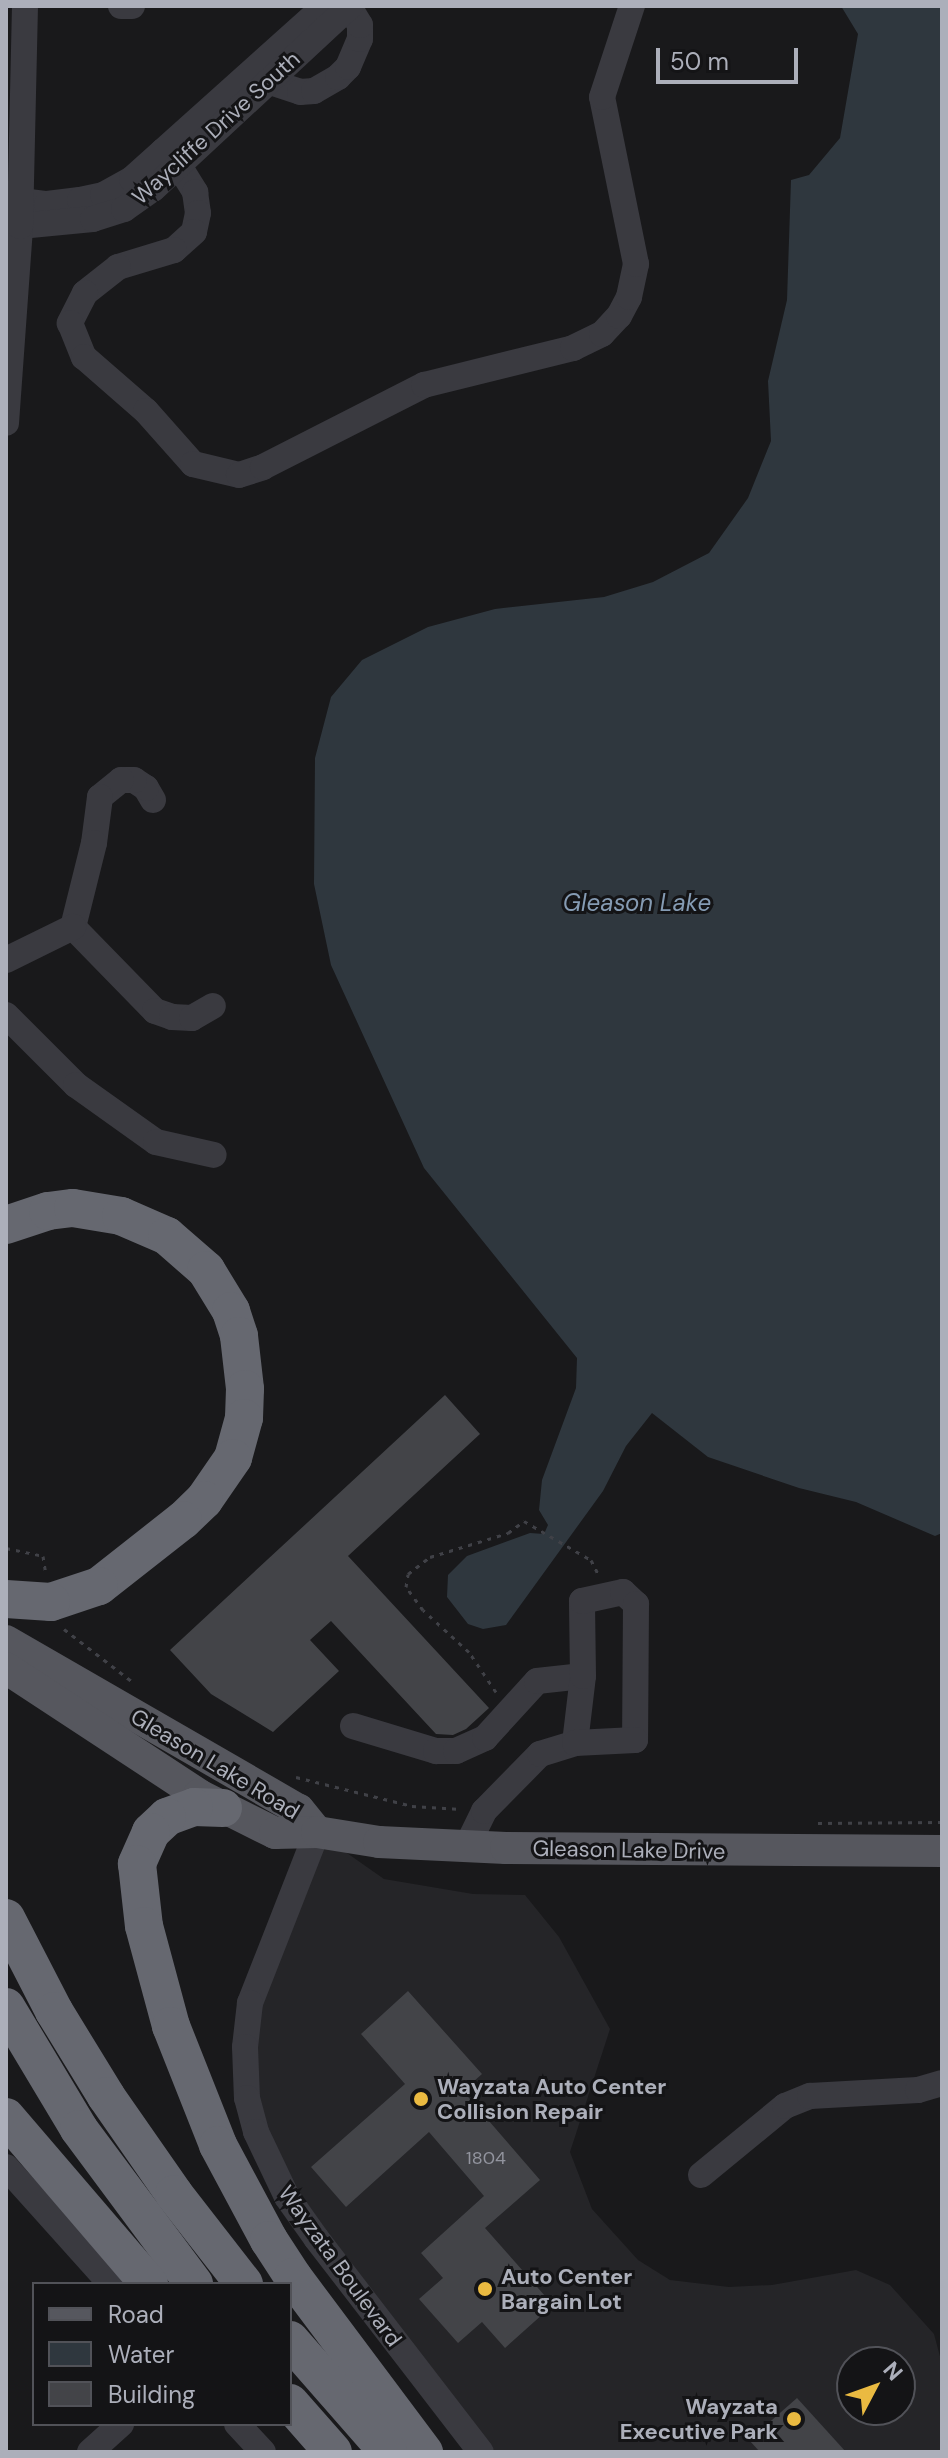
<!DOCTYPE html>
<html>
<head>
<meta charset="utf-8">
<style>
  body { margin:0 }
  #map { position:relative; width:948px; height:2458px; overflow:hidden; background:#19191b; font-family:"DM Sans",sans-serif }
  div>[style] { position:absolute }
  .built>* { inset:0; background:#252528 }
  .water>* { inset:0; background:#2f373e }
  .building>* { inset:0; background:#434448 }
  .path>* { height:3px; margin-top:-1.5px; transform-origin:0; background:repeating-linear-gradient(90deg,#404147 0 4px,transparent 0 10px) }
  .minor>* { height:26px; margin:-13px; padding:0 13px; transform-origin:13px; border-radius:13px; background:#3a3a40 }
  .major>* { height:32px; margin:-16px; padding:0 16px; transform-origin:16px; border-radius:16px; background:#56575e }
  .highway>* { height:38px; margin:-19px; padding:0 19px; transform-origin:19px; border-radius:19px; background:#666870 }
  .dots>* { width:22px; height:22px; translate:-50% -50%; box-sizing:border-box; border:4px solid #141416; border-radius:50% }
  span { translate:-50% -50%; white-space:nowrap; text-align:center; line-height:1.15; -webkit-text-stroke:6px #141416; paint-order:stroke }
  .number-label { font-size:18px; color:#92949e }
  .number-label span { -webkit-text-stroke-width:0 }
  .street-label { font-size:22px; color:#acafba }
  .poi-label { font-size:22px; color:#acafba; font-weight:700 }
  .left { translate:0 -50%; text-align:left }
  .right { translate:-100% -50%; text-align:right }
  .water-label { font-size:24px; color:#859bb3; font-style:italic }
  .frame { position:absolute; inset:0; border:8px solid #acafba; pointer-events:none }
  .legend { position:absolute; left:32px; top:2282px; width:260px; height:144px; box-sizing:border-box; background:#141416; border:2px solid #515258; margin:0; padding:10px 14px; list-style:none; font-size:24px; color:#acafba }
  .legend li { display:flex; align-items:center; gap:16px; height:40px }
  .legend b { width:40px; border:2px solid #515258 }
  .north { position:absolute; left:836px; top:2346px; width:80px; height:80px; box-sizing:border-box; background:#141416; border:2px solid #515258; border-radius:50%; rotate:49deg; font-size:22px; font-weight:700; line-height:32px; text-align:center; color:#acafba }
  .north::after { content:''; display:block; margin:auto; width:28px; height:36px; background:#eaba41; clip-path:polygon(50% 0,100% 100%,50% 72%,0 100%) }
  .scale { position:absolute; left:656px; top:48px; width:142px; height:36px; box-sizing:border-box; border:4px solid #acafba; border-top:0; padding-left:10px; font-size:24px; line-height:28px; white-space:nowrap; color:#acafba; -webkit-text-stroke:6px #141416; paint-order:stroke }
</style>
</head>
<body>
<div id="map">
  <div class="built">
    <i style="clip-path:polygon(evenodd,317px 1832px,384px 1879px,473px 1894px,525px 1895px,559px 1937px,610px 2029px,570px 2152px,592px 2209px,638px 2260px,670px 2280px,729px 2287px,772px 2285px,856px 2270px,890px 2285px,934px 2334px,942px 2364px,942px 2452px,481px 2452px,287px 2197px,245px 2047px,317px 1832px,852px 2362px,900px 2362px,900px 2410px,852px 2410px,852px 2362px)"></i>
  </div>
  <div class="water">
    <i style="clip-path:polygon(841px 6px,942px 6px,942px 1533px,935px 1536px,856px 1502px,799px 1488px,708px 1457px,652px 1413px,626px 1446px,603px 1491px,506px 1625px,483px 1629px,468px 1624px,447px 1597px,448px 1575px,467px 1556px,530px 1533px,544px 1534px,548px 1525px,539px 1510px,542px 1480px,576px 1388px,577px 1358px,424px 1168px,331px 965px,314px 884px,315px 758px,331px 697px,362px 660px,428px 627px,495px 609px,604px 597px,653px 582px,709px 553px,748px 498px,771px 441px,768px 381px,787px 300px,791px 180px,809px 175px,840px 138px,858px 34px)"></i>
  </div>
  <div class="building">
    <i style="clip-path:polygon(445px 1395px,480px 1434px,348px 1556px,489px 1708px,466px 1729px,453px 1735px,436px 1734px,331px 1621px,310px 1640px,339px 1671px,273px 1732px,211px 1694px,170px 1650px)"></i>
    <i style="clip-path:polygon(408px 1991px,482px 2074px,463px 2091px,540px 2180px,485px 2228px,553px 2305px,505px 2348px,482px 2322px,458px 2343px,419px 2299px,443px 2278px,421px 2253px,484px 2196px,429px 2132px,346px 2207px,311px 2167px,405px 2084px,361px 2034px)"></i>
    <i style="clip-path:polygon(797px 2398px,846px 2452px,760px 2452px,749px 2440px)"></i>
  </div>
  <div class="path">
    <i style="left:6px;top:1548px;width:38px;rotate:12deg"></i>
    <i style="left:43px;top:1556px;width:18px;rotate:81deg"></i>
    <i style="left:64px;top:1629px;width:88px;rotate:37.6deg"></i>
    <i style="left:496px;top:1692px;width:48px;rotate:-124deg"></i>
    <i style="left:469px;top:1652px;width:62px;rotate:-137.6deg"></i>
    <i style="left:423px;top:1610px;width:29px;rotate:-126deg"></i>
    <i style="left:406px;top:1587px;width:13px;rotate:-81deg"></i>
    <i style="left:408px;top:1574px;width:28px;rotate:-38deg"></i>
    <i style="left:430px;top:1557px;width:82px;rotate:-17.1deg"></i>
    <i style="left:508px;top:1533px;width:20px;rotate:-37deg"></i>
    <i style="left:524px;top:1521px;width:78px;rotate:30.2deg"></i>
    <i style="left:591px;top:1560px;width:16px;rotate:63deg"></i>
    <i style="left:296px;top:1777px;width:120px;rotate:14deg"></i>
    <i style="left:412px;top:1806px;width:49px;rotate:3.5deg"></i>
    <i style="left:818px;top:1823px;width:124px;rotate:-0.5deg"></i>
  </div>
  <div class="minor">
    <i style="left:121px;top:6px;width:11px"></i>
    <i style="left:270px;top:82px;width:32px;rotate:18deg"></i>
    <i style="left:300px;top:92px;width:14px;rotate:-4deg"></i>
    <i style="left:314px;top:91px;width:28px;rotate:-30deg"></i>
    <i style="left:338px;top:77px;width:14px;rotate:-45deg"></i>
    <i style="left:348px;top:67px;width:30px;rotate:-67deg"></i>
    <i style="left:360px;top:39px;width:14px;rotate:-90deg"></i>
    <i style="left:360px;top:25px;width:21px;rotate:-121deg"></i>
    <i style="left:163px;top:151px;width:22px;rotate:43deg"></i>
    <i style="left:179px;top:166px;width:31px;rotate:58deg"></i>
    <i style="left:195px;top:192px;width:21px;rotate:82deg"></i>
    <i style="left:198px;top:213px;width:19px;rotate:102deg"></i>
    <i style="left:194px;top:232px;width:27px;rotate:138deg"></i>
    <i style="left:174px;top:250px;width:59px;rotate:163.1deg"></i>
    <i style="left:118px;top:267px;width:42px;rotate:141.8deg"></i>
    <i style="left:85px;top:293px;width:34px;rotate:117deg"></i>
    <i style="left:70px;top:323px;width:37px;rotate:68deg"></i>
    <i style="left:84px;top:357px;width:82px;rotate:41.1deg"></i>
    <i style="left:146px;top:411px;width:71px;rotate:48.4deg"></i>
    <i style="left:193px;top:464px;width:47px;rotate:13.4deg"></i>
    <i style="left:239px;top:475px;width:25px;rotate:-18deg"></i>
    <i style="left:263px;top:467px;width:181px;rotate:-27deg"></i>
    <i style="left:424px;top:385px;width:154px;rotate:-13.9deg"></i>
    <i style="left:573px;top:348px;width:32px;rotate:-26deg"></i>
    <i style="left:602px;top:334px;width:25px;rotate:-47deg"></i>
    <i style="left:619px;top:316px;width:21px;rotate:-62deg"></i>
    <i style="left:629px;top:297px;width:34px;rotate:-78deg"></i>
    <i style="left:636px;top:264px;width:170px;rotate:-101.5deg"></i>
    <i style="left:602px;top:97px;width:96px;rotate:-71.8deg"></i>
    <i style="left:21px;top:201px;width:26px;rotate:7deg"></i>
    <i style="left:47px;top:204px;width:33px;rotate:-7deg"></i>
    <i style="left:80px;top:200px;width:24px;rotate:-12deg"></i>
    <i style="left:103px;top:195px;width:33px;rotate:-29deg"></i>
    <i style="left:132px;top:179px;width:259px;rotate:-41.9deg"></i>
    <i style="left:20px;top:226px;width:73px;rotate:-5.5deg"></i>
    <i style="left:93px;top:219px;width:33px;rotate:-18deg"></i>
    <i style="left:124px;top:209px;width:35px;rotate:-35deg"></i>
    <i style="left:153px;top:189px;width:269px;rotate:-42.9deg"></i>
    <i style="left:6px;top:423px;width:197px;rotate:-85.9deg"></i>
    <i style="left:20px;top:226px;width:220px;rotate:-88.7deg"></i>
    <i style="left:153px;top:800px;width:14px;rotate:-120deg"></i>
    <i style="left:146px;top:788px;width:14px;rotate:-146deg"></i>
    <i style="left:134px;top:780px;width:13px;rotate:180deg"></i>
    <i style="left:121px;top:780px;width:27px;rotate:141deg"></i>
    <i style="left:100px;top:797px;width:46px;rotate:97.4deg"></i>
    <i style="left:94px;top:843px;width:87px;rotate:104deg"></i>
    <i style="left:73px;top:927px;width:117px;rotate:45.7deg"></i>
    <i style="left:155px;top:1011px;width:18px;rotate:19deg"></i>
    <i style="left:172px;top:1017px;width:20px;rotate:3deg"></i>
    <i style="left:192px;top:1018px;width:24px;rotate:-30deg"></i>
    <i style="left:6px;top:960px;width:75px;rotate:-26.2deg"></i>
    <i style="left:6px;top:1015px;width:99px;rotate:45deg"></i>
    <i style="left:76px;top:1085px;width:98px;rotate:35.5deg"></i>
    <i style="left:156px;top:1142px;width:59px;rotate:12.6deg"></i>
    <i style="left:353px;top:1726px;width:87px;rotate:16.8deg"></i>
    <i style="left:436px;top:1751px;width:20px"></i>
    <i style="left:456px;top:1751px;width:32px;rotate:-24deg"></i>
    <i style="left:485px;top:1738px;width:77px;rotate:-47.6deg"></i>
    <i style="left:537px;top:1681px;width:46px;rotate:-6.2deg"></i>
    <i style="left:317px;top:1832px;width:184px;rotate:111.4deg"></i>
    <i style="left:250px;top:2003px;width:44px;rotate:96.5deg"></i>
    <i style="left:245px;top:2047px;width:51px;rotate:87.8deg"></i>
    <i style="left:247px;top:2098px;width:35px;rotate:75deg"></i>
    <i style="left:256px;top:2132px;width:72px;rotate:64.5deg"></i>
    <i style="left:287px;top:2197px;width:50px;rotate:54.7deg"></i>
    <i style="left:316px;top:2238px;width:270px;rotate:52.4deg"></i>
    <i style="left:467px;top:1846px;width:39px;rotate:-64deg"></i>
    <i style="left:484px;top:1811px;width:80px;rotate:-45.5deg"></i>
    <i style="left:540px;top:1754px;width:37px;rotate:-17deg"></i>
    <i style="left:575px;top:1743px;width:67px;rotate:-83.2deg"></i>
    <i style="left:583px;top:1676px;width:75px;rotate:-90.8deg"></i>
    <i style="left:582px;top:1601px;width:42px;rotate:-12.4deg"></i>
    <i style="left:623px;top:1592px;width:18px;rotate:43deg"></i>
    <i style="left:636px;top:1604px;width:136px;rotate:90.4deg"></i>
    <i style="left:635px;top:1740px;width:60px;rotate:177.1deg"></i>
    <i style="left:6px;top:2167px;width:157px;rotate:48.1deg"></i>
    <i style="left:701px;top:2175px;width:109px;rotate:-39.4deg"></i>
    <i style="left:785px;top:2106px;width:27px;rotate:-22deg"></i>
    <i style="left:810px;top:2096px;width:108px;rotate:-3.2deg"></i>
    <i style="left:918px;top:2090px;width:25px;rotate:-16deg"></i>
    <i style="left:237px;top:2424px;width:38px;rotate:47deg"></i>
    <i style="left:90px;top:2452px;width:42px;rotate:-42.1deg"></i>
  </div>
  <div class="major">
    <i style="left:6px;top:1641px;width:338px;rotate:30deg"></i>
    <i style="left:299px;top:1810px;width:28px;rotate:51deg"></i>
    <i style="left:6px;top:1668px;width:231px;rotate:33.3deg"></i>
    <i style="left:199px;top:1795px;width:85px;rotate:26.6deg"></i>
    <i style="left:275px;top:1833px;width:42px;rotate:-1.4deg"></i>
    <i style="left:317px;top:1832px;width:63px;rotate:9.2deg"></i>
    <i style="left:379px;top:1842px;width:127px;rotate:2.7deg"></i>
    <i style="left:506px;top:1848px;width:436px;rotate:0.4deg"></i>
  </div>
  <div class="highway">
    <i style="left:6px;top:1225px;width:44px;rotate:-18.4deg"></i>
    <i style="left:48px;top:1211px;width:25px;rotate:-7deg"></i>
    <i style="left:73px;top:1208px;width:49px;rotate:9.5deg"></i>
    <i style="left:121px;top:1216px;width:50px;rotate:23.5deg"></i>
    <i style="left:167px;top:1236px;width:52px;rotate:41.1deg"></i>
    <i style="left:206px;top:1270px;width:48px;rotate:58.6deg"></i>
    <i style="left:231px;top:1311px;width:26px;rotate:72deg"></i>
    <i style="left:239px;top:1336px;width:53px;rotate:83.5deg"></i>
    <i style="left:245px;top:1389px;width:29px;rotate:92deg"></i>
    <i style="left:244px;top:1418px;width:41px;rotate:105.4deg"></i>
    <i style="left:233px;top:1458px;width:51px;rotate:124.6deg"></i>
    <i style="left:204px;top:1500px;width:29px;rotate:136deg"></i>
    <i style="left:183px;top:1520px;width:107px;rotate:141.8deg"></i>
    <i style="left:99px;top:1586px;width:51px;rotate:161.6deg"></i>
    <i style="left:51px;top:1602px;width:45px;rotate:-176.2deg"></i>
    <i style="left:223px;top:1808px;width:29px;rotate:-178deg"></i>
    <i style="left:194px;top:1807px;width:29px;rotate:160deg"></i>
    <i style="left:167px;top:1817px;width:22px;rotate:137deg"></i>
    <i style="left:151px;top:1832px;width:35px;rotate:114deg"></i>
    <i style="left:137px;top:1864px;width:62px;rotate:83.6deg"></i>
    <i style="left:144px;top:1926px;width:104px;rotate:74.9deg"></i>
    <i style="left:171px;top:2026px;width:128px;rotate:68.4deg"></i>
    <i style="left:218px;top:2145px;width:108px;rotate:61.8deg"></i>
    <i style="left:269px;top:2240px;width:44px;rotate:57deg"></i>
    <i style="left:293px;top:2277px;width:219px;rotate:53.2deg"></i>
    <i style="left:6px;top:1918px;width:105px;rotate:62.7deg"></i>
    <i style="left:54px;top:2011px;width:100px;rotate:58.5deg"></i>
    <i style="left:106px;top:2096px;width:119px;rotate:55.2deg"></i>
    <i style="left:174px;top:2194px;width:114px;rotate:52.1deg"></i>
    <i style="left:6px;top:2007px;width:142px;rotate:59.1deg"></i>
    <i style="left:79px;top:2129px;width:193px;rotate:53.4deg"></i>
    <i style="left:6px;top:2117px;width:220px;rotate:49.4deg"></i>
    <i style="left:290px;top:2340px;width:149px;rotate:48.8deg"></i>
    <i style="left:290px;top:2403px;width:65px;rotate:48.7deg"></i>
  </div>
  <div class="dots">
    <i style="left:421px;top:2099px;background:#eaba41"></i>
    <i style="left:485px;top:2289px;background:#eaba41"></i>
    <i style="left:794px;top:2419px;background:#eaba41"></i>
  </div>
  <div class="number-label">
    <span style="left:486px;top:2158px">1804</span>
  </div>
  <div class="street-label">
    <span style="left:216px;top:128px;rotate:-42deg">Waycliffe Drive South</span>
    <span style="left:215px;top:1764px;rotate:31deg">Gleason Lake Road</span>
    <span style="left:629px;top:1850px;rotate:1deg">Gleason Lake Drive</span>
    <span style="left:340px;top:2266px;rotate:54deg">Wayzata Boulevard</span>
  </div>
  <div class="poi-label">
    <span class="left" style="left:437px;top:2099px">Wayzata Auto Center<br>Collision Repair</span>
    <span class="left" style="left:501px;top:2289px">Auto Center<br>Bargain Lot</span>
    <span class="right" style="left:778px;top:2419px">Wayzata<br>Executive Park</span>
  </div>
  <div class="water-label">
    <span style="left:637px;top:903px">Gleason Lake</span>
  </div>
  <div class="frame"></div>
  <ul class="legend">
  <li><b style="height:10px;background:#56575e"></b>Road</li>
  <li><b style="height:22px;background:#2f373e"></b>Water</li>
  <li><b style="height:22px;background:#434448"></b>Building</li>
  </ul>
  <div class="north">N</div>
  <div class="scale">50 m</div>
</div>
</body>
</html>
